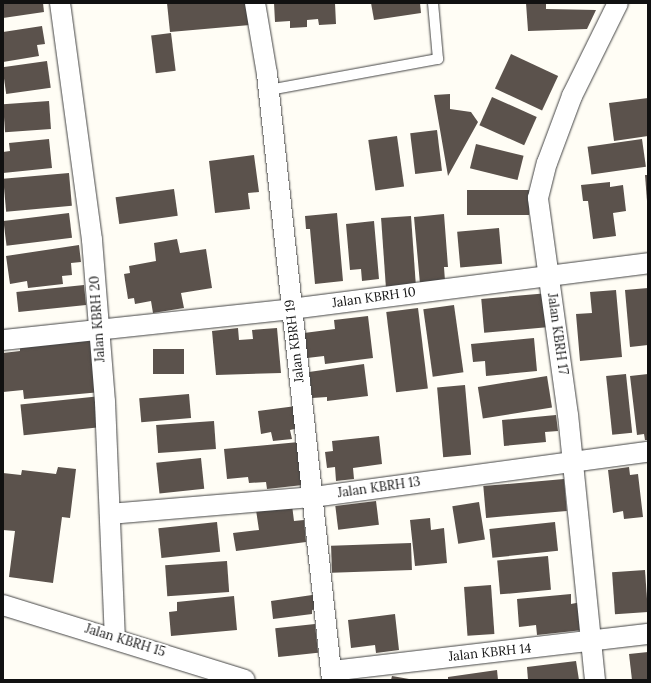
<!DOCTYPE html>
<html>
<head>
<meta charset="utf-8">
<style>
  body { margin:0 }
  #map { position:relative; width:651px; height:683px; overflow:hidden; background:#fffdf5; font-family:Lora,serif }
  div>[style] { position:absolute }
  .building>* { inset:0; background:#5b524c; transform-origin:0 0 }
  .roads { filter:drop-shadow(0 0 1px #444) drop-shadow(0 0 1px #444) }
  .lane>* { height:10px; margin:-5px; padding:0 5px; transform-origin:5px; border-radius:5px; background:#fff }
  .street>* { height:20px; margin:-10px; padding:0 10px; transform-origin:10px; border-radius:10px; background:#fff }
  span { translate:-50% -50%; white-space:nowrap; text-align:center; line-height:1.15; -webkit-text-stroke:4px #fff; paint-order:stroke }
  .street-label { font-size:13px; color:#111 }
  .frame { position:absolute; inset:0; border:4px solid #111; pointer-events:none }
</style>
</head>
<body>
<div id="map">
  <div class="building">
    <i style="clip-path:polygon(3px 3px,43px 3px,44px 12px,3px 18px)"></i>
    <i style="clip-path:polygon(167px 3px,249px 3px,250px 25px,170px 32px)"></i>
    <i style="clip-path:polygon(274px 3px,335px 3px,336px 24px,319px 25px,318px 19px,307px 20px,307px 27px,290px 28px,290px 21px,275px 22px)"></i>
    <i style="clip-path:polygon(371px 3px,420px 3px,421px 13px,374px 20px)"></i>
    <i style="clip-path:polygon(526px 3px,546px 3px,546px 9px,596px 10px,587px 29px,528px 31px)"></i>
    <i style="clip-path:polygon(42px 26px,45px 44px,37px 45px,39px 56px,3px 62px,3px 32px)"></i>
    <i style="left:171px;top:33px;width:38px;height:20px;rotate:83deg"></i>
    <i style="left:511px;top:54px;width:52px;height:38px;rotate:25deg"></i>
    <i style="left:47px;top:61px;width:27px;height:45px;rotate:82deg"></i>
    <i style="clip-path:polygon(450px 94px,450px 109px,471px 112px,478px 122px,448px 176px,434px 95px)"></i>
    <i style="left:492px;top:97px;width:49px;height:31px;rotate:24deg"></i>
    <i style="clip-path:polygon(648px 98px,648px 136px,614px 141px,609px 103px)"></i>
    <i style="left:49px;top:101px;width:28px;height:46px;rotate:86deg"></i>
    <i style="left:437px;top:130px;width:41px;height:27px;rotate:83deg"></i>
    <i style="left:397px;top:136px;width:51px;height:29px;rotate:82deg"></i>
    <i style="clip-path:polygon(49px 139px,52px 168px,3px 173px,3px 152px,10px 151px,9px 143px)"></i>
    <i style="left:642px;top:139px;width:28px;height:55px;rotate:82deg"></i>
    <i style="left:476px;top:144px;width:49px;height:25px;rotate:14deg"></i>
    <i style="clip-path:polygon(254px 155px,259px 192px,248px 193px,250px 209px,215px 213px,209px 161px)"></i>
    <i style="left:69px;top:173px;width:33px;height:66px;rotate:85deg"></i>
    <i style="clip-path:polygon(645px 175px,648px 175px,648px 201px,647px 201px)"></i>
    <i style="clip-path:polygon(610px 182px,610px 187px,623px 185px,626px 211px,613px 213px,616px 236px,593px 239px,588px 201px,583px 201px,581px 185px)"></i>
    <i style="left:174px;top:189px;width:27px;height:59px;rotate:82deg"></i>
    <i style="left:529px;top:190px;width:25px;height:62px;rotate:90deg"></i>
    <i style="left:69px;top:213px;width:25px;height:66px;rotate:83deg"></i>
    <i style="clip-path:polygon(337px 213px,343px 281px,315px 284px,310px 229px,306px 229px,305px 216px)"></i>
    <i style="clip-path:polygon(444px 214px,448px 267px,444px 267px,445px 281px,420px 284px,414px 217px)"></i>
    <i style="left:411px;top:216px;width:69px;height:30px;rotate:86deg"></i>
    <i style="clip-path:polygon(374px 221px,379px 279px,362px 281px,361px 269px,350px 270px,346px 224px)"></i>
    <i style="left:499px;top:228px;width:36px;height:42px;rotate:85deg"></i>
    <i style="clip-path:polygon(177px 239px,180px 253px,206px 249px,212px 288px,181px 293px,184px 308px,153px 313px,151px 301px,135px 304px,134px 298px,128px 299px,124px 274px,130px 273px,129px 266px,156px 261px,154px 243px)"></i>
    <i style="clip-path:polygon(79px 245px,81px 262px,71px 263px,72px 275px,62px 276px,63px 284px,28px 288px,27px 281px,10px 284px,6px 256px)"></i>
    <i style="left:84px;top:285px;width:20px;height:68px;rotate:84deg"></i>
    <i style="clip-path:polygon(648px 288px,648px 345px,630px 347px,625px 290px)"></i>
    <i style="clip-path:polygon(616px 290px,622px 357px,580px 361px,576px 314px,592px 313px,590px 292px)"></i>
    <i style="left:549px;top:293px;width:34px;height:68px;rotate:85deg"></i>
    <i style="left:454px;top:305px;width:68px;height:31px;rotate:82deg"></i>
    <i style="left:418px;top:308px;width:81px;height:32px;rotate:83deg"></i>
    <i style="clip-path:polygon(368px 316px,373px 358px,325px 364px,324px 356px,307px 358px,304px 333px,335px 329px,334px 320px)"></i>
    <i style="clip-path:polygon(238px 328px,239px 340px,253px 339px,252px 330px,277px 328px,281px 373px,216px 375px,212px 331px)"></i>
    <i style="clip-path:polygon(534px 338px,537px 371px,486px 376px,485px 361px,473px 362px,471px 344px)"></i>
    <i style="clip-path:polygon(96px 339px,101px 392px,24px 399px,23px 390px,3px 392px,3px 353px,20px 351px,20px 346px)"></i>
    <i style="left:184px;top:349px;width:25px;height:31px;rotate:90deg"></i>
    <i style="clip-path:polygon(364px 364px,368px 396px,327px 401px,327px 397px,312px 398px,309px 372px)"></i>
    <i style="left:626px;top:374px;width:59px;height:20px;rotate:84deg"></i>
    <i style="clip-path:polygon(648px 374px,648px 440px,645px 440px,644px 434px,637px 435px,630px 376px)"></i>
    <i style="left:547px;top:376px;width:32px;height:70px;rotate:81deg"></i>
    <i style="left:465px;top:385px;width:70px;height:28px;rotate:85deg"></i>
    <i style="left:189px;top:394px;width:24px;height:50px;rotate:85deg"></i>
    <i style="left:101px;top:396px;width:31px;height:81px;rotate:84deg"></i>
    <i style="clip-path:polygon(296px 406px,299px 428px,290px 430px,292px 439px,273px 441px,271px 432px,261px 434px,258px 411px)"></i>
    <i style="clip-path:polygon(556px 415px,558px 431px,545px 432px,546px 442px,504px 446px,502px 420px)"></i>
    <i style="left:214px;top:421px;width:28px;height:58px;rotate:86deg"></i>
    <i style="clip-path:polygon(379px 436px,382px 464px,353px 468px,354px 479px,336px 481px,335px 467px,327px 468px,325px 452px,333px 451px,332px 441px)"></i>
    <i style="clip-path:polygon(299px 442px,303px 485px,267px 489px,266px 482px,249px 483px,248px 477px,227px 479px,224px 449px)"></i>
    <i style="left:201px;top:458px;width:31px;height:45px;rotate:84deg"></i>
    <i style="clip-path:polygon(58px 467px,76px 469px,70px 518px,62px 517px,53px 583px,9px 577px,15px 531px,3px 530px,3px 473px,21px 475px,22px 470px,56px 474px)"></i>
    <i style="clip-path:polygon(629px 467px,630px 475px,638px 474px,643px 517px,624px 519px,623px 511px,613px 513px,608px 470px)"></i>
    <i style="left:564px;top:479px;width:32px;height:81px;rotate:85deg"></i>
    <i style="left:376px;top:501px;width:24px;height:41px;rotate:83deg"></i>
    <i style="left:479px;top:502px;width:38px;height:27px;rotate:81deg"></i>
    <i style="clip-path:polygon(292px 505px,294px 521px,304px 520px,306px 542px,236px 551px,233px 533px,259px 530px,256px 510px)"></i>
    <i style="clip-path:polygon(430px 518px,431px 530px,444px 528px,447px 563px,415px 566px,410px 520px)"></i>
    <i style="left:217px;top:522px;width:30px;height:59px;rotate:84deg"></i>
    <i style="left:555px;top:522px;width:29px;height:66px;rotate:84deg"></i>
    <i style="left:411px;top:543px;width:27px;height:80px;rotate:88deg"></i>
    <i style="left:548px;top:556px;width:34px;height:51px;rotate:85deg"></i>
    <i style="left:227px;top:561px;width:31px;height:62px;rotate:86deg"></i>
    <i style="left:645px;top:570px;width:42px;height:33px;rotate:86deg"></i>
    <i style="left:491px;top:585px;width:49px;height:27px;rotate:86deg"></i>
    <i style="clip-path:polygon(319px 594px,321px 608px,312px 610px,312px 614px,273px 619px,271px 601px)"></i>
    <i style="clip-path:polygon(571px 594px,571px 604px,581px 602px,583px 630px,537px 635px,536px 625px,519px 627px,517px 599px)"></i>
    <i style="clip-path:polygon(234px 596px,237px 630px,171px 636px,169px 612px,177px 611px,177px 602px)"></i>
    <i style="clip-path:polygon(395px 614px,399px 650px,376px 653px,375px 645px,351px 648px,348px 620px)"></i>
    <i style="left:315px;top:624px;width:29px;height:40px;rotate:84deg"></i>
    <i style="clip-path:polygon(648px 652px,648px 680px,632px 680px,629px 654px)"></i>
    <i style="clip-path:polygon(576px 661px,579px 680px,528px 680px,527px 667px)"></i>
    <i style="clip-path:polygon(497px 670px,498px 680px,448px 680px,448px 677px)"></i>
    <i style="clip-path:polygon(392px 676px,409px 679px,409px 680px,391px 680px)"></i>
  </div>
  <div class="roads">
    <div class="lane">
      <i style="left:269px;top:90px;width:172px;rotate:-10.4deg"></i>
      <i style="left:438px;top:59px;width:56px;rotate:-95.1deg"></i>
    </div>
    <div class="street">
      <i style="left:60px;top:3px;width:239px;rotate:82.3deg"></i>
      <i style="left:92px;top:240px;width:163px;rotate:85.4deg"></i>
      <i style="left:105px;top:402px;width:236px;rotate:87.6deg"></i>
      <i style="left:255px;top:3px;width:72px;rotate:80.4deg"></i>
      <i style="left:267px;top:74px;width:609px;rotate:83.88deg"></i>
      <i style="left:3px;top:340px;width:290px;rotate:-6.1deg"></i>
      <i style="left:291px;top:309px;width:360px;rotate:-7.3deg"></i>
      <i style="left:110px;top:514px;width:204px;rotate:-4.8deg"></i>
      <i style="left:313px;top:497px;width:338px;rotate:-7.7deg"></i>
      <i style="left:3px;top:605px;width:253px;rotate:17.2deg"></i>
      <i style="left:332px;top:671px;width:318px;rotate:-6.7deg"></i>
      <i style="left:595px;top:680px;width:266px;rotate:-95.8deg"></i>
      <i style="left:568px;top:415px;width:219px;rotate:-97.9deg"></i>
      <i style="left:538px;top:198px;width:36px;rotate:-76deg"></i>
      <i style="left:547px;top:163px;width:72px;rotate:-69.5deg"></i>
      <i style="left:572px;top:96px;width:104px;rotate:-63.7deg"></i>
    </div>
  </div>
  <div class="street-label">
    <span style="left:374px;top:298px;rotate:-8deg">Jalan KBRH 10</span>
    <span style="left:98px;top:319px;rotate:-94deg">Jalan KBRH 20</span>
    <span style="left:557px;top:334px;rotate:82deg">Jalan KBRH 17</span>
    <span style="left:295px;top:341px;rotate:-97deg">Jalan KBRH 19</span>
    <span style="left:379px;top:488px;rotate:-8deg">Jalan KBRH 13</span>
    <span style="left:125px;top:641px;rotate:17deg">Jalan KBRH 15</span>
    <span style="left:490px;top:653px;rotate:-6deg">Jalan KBRH 14</span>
  </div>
  <div class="frame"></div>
</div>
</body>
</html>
